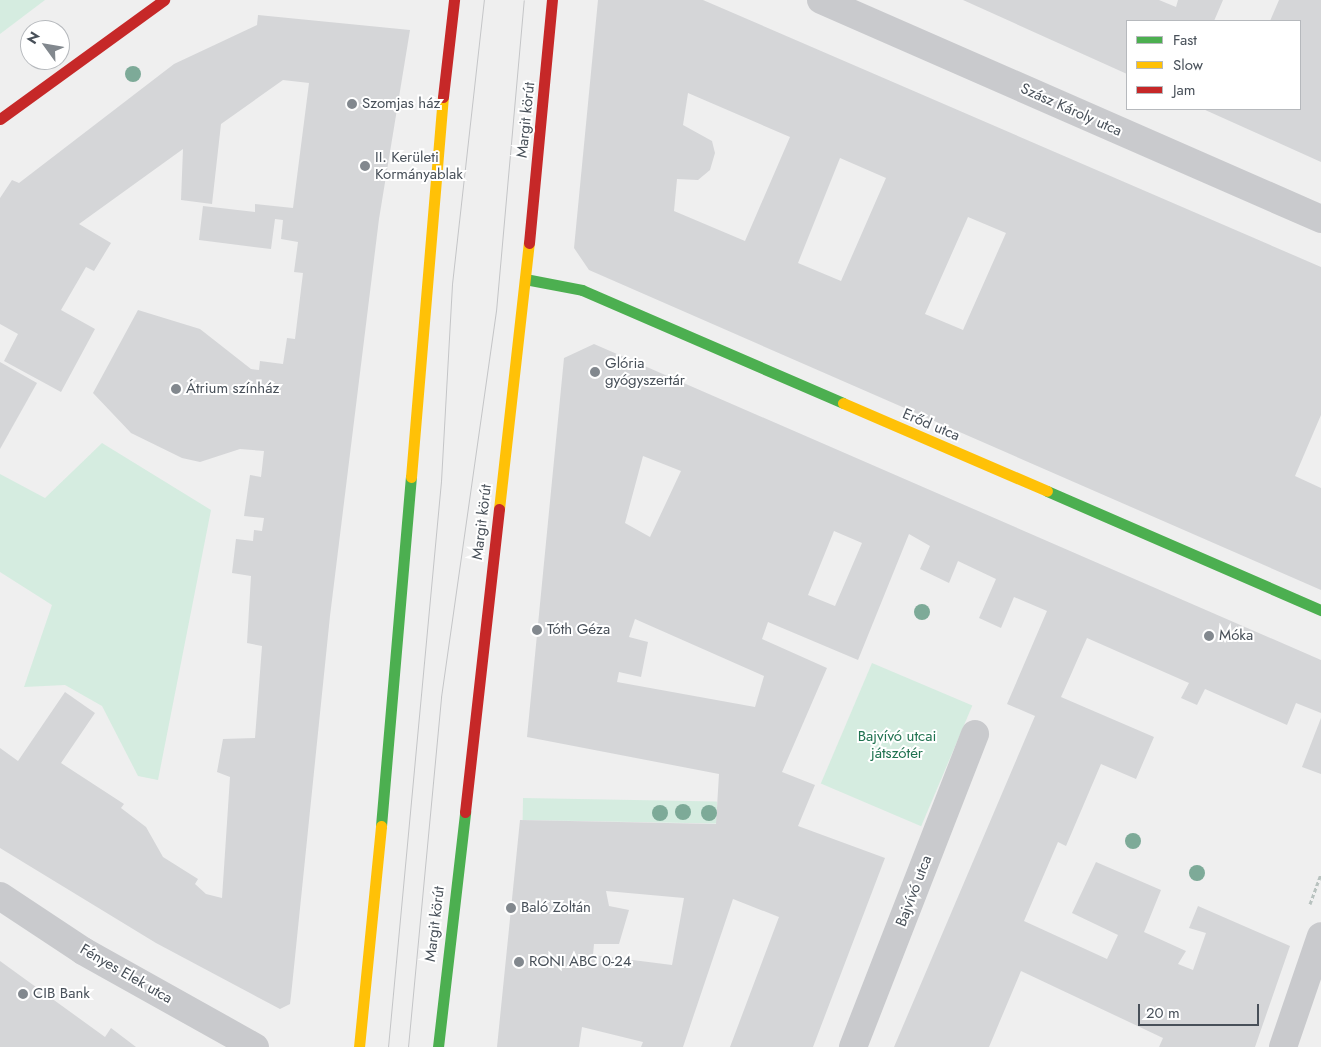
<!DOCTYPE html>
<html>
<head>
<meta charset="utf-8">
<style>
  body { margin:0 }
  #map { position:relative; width:1321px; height:1047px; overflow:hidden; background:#efefef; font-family:Jost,sans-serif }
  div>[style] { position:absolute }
  .green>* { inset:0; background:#d5ece0; transform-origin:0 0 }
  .building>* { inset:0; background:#d5d6d8 }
  .path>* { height:3px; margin-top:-1.5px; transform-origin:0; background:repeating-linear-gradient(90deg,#b8c2bf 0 4px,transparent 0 6.5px) }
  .street>* { height:28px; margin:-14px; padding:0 14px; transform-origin:14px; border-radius:14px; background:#c9cacd }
  .fast>* { height:11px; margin:-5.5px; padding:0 5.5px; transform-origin:5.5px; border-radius:5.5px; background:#4caf50 }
  .slow>* { height:11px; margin:-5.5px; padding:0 5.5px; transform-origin:5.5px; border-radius:5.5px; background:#ffc107 }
  .jam>* { height:11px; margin:-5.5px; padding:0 5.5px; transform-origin:5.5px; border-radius:5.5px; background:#c62828 }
  .tram>* { height:1px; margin:-0.5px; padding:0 0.5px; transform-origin:0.5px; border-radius:0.5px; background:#c4c5c7 }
  .trees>* { width:16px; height:16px; margin:-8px; border-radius:50%; background:#7daa98 }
  .dots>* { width:14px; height:14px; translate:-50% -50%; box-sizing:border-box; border:2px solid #fff; border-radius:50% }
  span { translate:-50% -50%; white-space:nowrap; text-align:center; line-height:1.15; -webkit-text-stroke:4px #fff; paint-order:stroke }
  .poi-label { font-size:15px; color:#485059 }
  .left { translate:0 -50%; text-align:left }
  .street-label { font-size:15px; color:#485059 }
  .park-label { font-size:15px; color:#207250 }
  .legend { position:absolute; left:1126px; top:20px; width:175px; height:90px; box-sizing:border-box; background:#fff; border:1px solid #b6b9bd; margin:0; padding:6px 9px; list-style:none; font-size:15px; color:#485059 }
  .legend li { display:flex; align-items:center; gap:10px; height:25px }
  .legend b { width:25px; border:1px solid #b6b9bd }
  .north { position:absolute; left:20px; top:20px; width:50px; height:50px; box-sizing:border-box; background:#fff; border:1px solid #b6b9bd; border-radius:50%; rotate:302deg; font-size:14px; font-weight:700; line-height:20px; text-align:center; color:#485059 }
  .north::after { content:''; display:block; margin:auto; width:18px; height:22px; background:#82888e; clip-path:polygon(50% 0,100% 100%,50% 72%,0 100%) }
  .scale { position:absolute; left:1138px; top:1004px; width:121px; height:22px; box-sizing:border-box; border:2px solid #485059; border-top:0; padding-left:6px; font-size:15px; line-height:18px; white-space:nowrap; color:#485059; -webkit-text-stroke:4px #fff; paint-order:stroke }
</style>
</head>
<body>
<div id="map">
  <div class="green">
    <i style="clip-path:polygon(0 0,45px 0,0 34px)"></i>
    <i style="clip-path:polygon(102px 443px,211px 510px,158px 780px,138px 776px,102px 706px,65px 685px,24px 687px,52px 605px,0 572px,0 474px,45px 498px)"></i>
    <i style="left:872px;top:663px;width:109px;height:131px;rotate:23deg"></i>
    <i style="left:523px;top:798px;width:194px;height:22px;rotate:1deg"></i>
  </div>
  <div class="building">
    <i style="clip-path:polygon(evenodd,598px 0,703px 0,1321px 267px,1321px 415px,1295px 476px,1321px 488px,1321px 590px,589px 270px,574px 248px,598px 0,688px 93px,790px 137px,745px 241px,674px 211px,677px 179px,698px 180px,710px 170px,715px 153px,712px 141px,683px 125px,688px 93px,598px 0,840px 158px,886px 178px,841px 281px,798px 263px,840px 158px,598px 0,968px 217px,1006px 233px,963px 330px,925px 314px,968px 217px)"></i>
    <i style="clip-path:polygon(963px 0,1159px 0,1176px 7px,1178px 0,1223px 0,1214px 21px,1127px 21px,1127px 74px)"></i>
    <i style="clip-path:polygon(1279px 0,1321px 0,1321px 162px,1203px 109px,1300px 109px,1300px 21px,1270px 21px)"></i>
    <i style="clip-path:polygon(258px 15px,410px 30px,379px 219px,330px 616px,291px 996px,290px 1004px,280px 1009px,156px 943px,0 848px,0 748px,18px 761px,65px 692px,95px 713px,61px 763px,124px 804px,121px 808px,146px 827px,163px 857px,198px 879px,195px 884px,206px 894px,222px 898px,230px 777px,217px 772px,223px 739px,255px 738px,262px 646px,247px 643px,251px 576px,232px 573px,236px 539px,253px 541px,254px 530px,262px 531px,264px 518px,244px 516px,250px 475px,261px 477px,264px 451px,240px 449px,200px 462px,182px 458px,131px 433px,93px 393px,138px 310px,200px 329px,251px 369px,259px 370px,260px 361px,283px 364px,287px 338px,295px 339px,303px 273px,294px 272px,298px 242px,281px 239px,283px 220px,275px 219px,271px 249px,199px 240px,203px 206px,255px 212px,255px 204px,293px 208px,309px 83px,283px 80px,221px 124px,212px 204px,181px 200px,183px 149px,79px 224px,111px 243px,94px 271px,86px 267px,61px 310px,95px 329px,61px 392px,4px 361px,18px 334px,0 324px,0 198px,12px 180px,19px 183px,174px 64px,257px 25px)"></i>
    <i style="clip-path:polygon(evenodd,594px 344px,1321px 660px,1321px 713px,1296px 703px,1287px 725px,1205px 689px,1197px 705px,1181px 698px,1189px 683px,1087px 638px,1061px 697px,1154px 737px,1136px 779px,1101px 764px,1066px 846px,1058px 842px,1024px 921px,1107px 959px,1118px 935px,1072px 913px,1096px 862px,1161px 890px,1144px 932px,1186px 951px,1178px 964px,1193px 970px,1206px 933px,1189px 928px,1198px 906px,1290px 946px,1255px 1047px,1159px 1047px,1163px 1038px,1021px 971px,989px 1047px,894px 1047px,1035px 716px,1007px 704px,1047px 611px,1014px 597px,1001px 628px,979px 618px,996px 579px,958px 561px,949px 583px,920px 569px,930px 546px,909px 534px,858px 660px,768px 622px,762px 639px,827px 668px,782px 772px,815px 785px,798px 826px,885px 858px,813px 1047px,730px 1047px,779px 917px,733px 899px,683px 1047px,641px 1047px,643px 1042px,582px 1027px,579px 1047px,497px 1047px,520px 820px,716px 824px,719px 774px,527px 737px,564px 358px,594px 344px,643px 456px,681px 471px,650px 537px,625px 523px,643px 456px,594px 344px,834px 531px,862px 543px,835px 606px,808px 595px,834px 531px,594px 344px,635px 619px,764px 676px,755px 707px,617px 682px,619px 672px,641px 677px,648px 642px,629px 637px,635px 619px,594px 344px,606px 891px,684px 898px,672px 965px,593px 955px,594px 944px,619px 944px,629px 910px,609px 906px,606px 891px)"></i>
    <i style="clip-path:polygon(0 362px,37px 383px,0 449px)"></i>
    <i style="clip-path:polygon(1321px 718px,1321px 774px,1302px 767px)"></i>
    <i style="clip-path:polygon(0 961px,105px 1037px,111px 1028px,136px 1047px,0 1047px)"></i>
  </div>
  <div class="path">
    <i style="left:1310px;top:904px;width:32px;rotate:-70deg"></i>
  </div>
  <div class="street">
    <i style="left:821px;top:0;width:546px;rotate:23.65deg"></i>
    <i style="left:0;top:896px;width:100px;rotate:33.5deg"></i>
    <i style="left:83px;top:951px;width:197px;rotate:29.2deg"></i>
    <i style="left:853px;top:1047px;width:336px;rotate:-68.7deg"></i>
    <i style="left:1283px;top:1047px;width:117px;rotate:-71.1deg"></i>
  </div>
  <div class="fast">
    <i style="left:525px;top:279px;width:58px;rotate:10.9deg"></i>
    <i style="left:582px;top:290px;width:284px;rotate:23.4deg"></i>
    <i style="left:1047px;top:491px;width:299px;rotate:23.5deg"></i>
    <i style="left:381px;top:826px;width:350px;rotate:-85.1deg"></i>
    <i style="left:438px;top:1047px;width:237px;rotate:-83.4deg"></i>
  </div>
  <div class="slow">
    <i style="left:843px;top:403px;width:222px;rotate:23.3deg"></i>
    <i style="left:411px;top:477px;width:381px;rotate:-85.2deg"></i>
    <i style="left:499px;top:509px;width:268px;rotate:-83.6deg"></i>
    <i style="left:359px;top:1047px;width:222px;rotate:-84.3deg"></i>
  </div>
  <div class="jam">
    <i style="left:443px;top:97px;width:98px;rotate:-83.5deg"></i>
    <i style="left:0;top:119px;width:203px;rotate:-36deg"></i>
    <i style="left:529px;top:243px;width:244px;rotate:-84.6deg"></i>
    <i style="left:465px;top:812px;width:305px;rotate:-83.6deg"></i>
  </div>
  <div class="tram">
    <i style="left:388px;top:1047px;width:568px;rotate:-84.65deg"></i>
    <i style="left:441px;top:481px;width:197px;rotate:-86.8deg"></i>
    <i style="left:452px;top:284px;width:286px;rotate:-83.6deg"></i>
    <i style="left:408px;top:1047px;width:352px;rotate:-84.6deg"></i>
    <i style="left:441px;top:697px;width:390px;rotate:-81.9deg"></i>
    <i style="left:496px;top:311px;width:312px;rotate:-84.9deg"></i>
  </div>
  <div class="trees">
    <i style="left:133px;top:74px"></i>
    <i style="left:922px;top:612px"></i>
    <i style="left:683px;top:812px"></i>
    <i style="left:660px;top:813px"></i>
    <i style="left:709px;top:813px"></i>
    <i style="left:1133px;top:841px"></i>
    <i style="left:1197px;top:873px"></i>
  </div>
  <div class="dots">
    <i style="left:352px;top:104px;background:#82888e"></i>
    <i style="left:365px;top:166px;background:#82888e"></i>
    <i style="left:595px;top:372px;background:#82888e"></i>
    <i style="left:176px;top:389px;background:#82888e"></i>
    <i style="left:537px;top:630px;background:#82888e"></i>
    <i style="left:1209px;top:636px;background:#82888e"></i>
    <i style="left:511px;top:908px;background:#82888e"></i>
    <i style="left:519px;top:962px;background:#82888e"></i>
    <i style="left:23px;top:994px;background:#82888e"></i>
  </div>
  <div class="poi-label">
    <span class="left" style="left:362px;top:104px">Szomjas ház</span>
    <span class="left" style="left:375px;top:166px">II. Kerületi<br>Kormányablak</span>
    <span class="left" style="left:605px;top:372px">Glória<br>gyógyszertár</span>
    <span class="left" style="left:186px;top:389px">Átrium színház</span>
    <span class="left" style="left:547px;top:630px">Tóth Géza</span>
    <span class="left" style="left:1219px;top:636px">Móka</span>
    <span class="left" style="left:521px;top:908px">Baló Zoltán</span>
    <span class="left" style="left:529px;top:962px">RONI ABC 0-24</span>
    <span class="left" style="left:33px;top:994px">CIB Bank</span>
  </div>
  <div class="street-label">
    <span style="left:1071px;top:110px;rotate:24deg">Szász Károly utca</span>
    <span style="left:526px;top:120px;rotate:-84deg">Margit körút</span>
    <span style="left:931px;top:425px;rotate:23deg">Erőd utca</span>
    <span style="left:482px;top:522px;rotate:-83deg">Margit körút</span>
    <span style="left:914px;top:891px;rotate:-69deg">Bajvívó utca</span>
    <span style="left:435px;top:924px;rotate:-83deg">Margit körút</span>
    <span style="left:126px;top:974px;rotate:30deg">Fényes Elek utca</span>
  </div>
  <div class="park-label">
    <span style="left:897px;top:745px">Bajvívó utcai<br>játszótér</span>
  </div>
  <ul class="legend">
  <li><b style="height:6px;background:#4caf50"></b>Fast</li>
  <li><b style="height:6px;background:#ffc107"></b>Slow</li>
  <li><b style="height:6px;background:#c62828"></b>Jam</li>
  </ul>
  <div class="north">N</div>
  <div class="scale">20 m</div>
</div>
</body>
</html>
